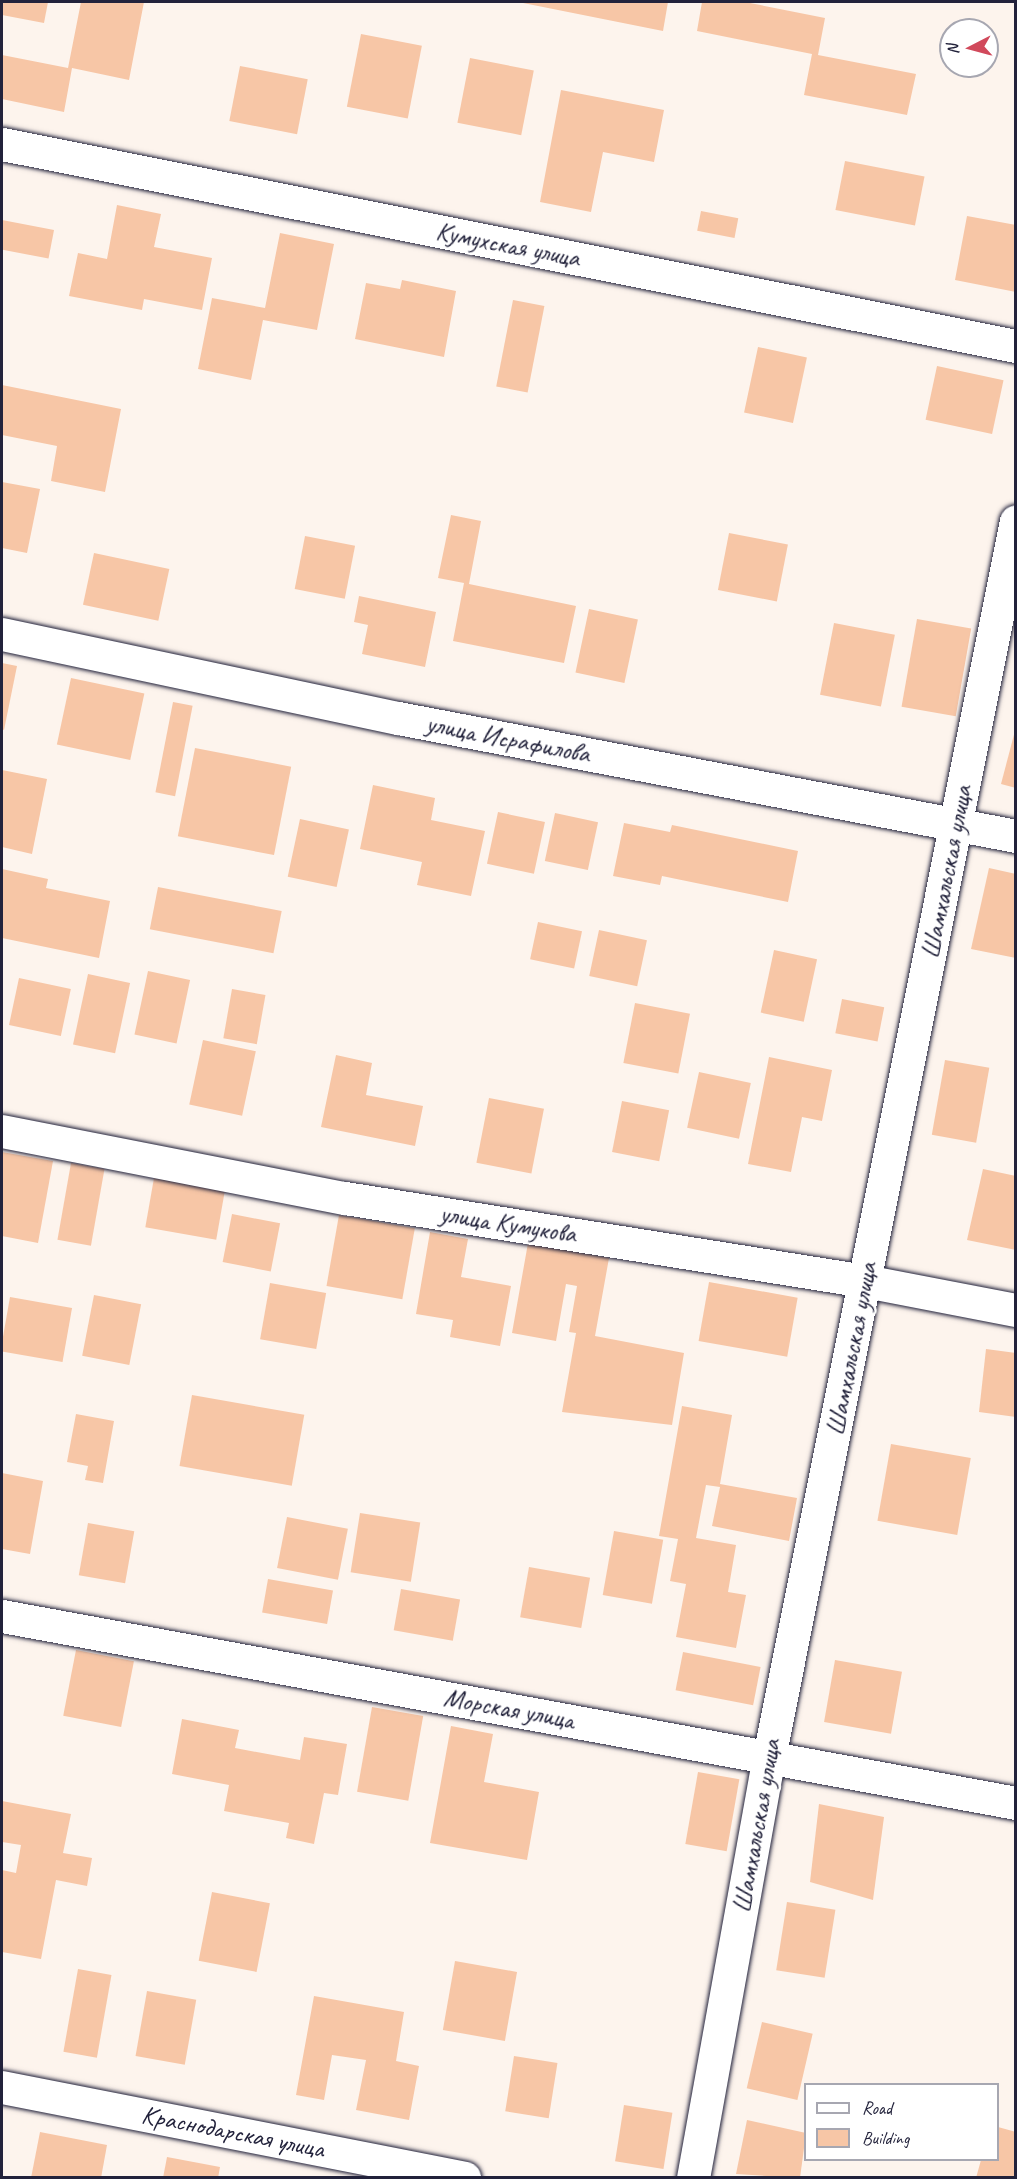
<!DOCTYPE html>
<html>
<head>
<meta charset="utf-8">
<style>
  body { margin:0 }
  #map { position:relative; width:1017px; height:2179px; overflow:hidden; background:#fdf4ed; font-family:Caveat,sans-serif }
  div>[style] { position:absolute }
  .building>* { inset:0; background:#f7c6a6; transform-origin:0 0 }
  .roads { filter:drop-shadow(0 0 2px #22223b) drop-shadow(0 0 2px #22223b) }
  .minor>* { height:33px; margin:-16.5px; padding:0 16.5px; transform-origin:16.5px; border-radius:16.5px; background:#fff }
  .tertiary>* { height:33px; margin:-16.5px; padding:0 16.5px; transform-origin:16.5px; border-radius:16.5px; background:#fff }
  span { translate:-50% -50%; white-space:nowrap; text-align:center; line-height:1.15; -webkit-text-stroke:5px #fff; paint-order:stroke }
  .street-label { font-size:26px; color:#22223b }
  .frame { position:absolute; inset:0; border:3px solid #22223b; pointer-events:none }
  .legend { position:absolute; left:804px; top:2083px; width:195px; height:78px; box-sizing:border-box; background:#fff; border:2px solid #a7a7b1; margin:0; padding:8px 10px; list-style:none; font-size:18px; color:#22223b }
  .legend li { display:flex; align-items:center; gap:12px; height:30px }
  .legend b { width:30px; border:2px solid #a7a7b1 }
  .north { position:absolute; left:939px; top:18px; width:60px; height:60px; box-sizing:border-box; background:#fff; border:2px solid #a7a7b1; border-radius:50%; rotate:264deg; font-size:16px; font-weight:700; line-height:24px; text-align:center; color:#22223b }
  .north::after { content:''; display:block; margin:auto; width:21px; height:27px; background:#d1495b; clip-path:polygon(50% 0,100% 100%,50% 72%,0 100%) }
</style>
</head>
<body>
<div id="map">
  <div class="building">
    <i style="clip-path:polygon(2px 2px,48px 2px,44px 23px,2px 15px)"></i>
    <i style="clip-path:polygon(81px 2px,144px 2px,129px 80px,72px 68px,64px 112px,2px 99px,2px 55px,68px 68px)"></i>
    <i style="clip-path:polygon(518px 2px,668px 2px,663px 31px)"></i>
    <i style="clip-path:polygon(702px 2px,745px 2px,825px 18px,818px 55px,916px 74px,907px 115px,804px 95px,812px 54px,697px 31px)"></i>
    <i style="left:361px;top:34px;width:62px;height:74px;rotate:11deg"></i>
    <i style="left:470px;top:58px;width:65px;height:66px;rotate:11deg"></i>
    <i style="left:240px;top:66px;width:69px;height:56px;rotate:11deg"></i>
    <i style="clip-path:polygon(561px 90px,664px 110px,654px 162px,603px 152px,591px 212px,540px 202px)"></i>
    <i style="left:845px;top:161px;width:81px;height:50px;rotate:11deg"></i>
    <i style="clip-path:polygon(117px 205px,161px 214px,154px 247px,212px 258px,202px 310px,144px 299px,142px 310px,69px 296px,78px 253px,107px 259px)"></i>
    <i style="left:701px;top:211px;width:38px;height:20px;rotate:11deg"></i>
    <i style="clip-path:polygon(967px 216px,1016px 225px,1016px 292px,955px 280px)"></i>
    <i style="left:2px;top:220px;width:53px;height:29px;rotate:11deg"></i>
    <i style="clip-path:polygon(280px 233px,334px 244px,317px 330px,263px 320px,251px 380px,198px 369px,212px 298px,265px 308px)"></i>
    <i style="clip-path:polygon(402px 280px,456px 291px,444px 357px,355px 339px,366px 283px,400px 289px)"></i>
    <i style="left:513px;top:300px;width:32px;height:88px;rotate:11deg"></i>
    <i style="left:758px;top:347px;width:50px;height:67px;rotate:12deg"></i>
    <i style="left:937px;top:366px;width:68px;height:55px;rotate:12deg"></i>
    <i style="clip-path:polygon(2px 385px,121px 409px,105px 492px,51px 481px,57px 446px,2px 435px)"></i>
    <i style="clip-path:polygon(2px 482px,40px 489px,27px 553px,2px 548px)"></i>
    <i style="clip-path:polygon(451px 515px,481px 521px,469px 584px,576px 606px,564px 663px,453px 641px,464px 583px,438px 578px)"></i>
    <i style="left:729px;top:533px;width:60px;height:58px;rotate:11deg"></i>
    <i style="left:305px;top:536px;width:51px;height:54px;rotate:11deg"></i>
    <i style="left:94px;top:553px;width:77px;height:53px;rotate:12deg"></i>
    <i style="clip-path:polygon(359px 596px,436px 612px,425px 667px,362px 654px,368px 625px,354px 622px)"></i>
    <i style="left:589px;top:609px;width:50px;height:65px;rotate:12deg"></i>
    <i style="left:917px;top:619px;width:55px;height:89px;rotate:10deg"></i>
    <i style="left:834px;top:623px;width:62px;height:73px;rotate:11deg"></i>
    <i style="clip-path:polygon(2px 663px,17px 666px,4px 730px,2px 729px)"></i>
    <i style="left:71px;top:678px;width:75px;height:68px;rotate:12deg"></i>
    <i style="left:173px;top:702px;width:20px;height:92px;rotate:11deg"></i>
    <i style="clip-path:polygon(1016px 727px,1016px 788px,1001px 784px)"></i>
    <i style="left:195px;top:748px;width:98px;height:90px;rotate:11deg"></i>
    <i style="clip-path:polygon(2px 770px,47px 779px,32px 854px,2px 847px)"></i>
    <i style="clip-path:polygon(373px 785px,435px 798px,431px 820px,485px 831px,471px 896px,417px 885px,422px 862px,360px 849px)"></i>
    <i style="left:498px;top:812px;width:48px;height:53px;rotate:12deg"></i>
    <i style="left:555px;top:813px;width:44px;height:49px;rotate:12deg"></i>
    <i style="left:300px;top:819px;width:50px;height:59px;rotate:12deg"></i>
    <i style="clip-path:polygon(624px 823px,670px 832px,672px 825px,798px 851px,788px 902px,662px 876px,660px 885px,613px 876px)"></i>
    <i style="clip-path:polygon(989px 868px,1016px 874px,1016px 958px,971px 949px)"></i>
    <i style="clip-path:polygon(2px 869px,48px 879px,46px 888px,110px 901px,99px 958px,2px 938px)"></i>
    <i style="left:158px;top:887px;width:126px;height:43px;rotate:11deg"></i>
    <i style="left:538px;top:922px;width:45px;height:38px;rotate:12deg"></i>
    <i style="left:599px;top:930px;width:49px;height:47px;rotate:12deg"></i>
    <i style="left:774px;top:950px;width:44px;height:64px;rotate:12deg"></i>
    <i style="left:148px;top:971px;width:43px;height:65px;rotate:12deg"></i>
    <i style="left:88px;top:974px;width:43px;height:72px;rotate:12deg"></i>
    <i style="left:19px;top:978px;width:53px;height:48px;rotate:12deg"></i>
    <i style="left:232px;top:989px;width:34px;height:50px;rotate:10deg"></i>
    <i style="left:842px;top:999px;width:43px;height:35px;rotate:11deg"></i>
    <i style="left:635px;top:1003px;width:56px;height:61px;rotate:11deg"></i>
    <i style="left:203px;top:1040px;width:54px;height:66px;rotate:12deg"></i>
    <i style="clip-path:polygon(336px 1055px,372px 1063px,366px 1095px,423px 1106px,415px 1146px,321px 1127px)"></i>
    <i style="clip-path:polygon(769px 1057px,832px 1070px,822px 1121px,802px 1117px,791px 1172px,748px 1164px)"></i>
    <i style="left:945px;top:1060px;width:45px;height:76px;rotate:10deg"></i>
    <i style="left:699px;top:1072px;width:53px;height:57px;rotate:12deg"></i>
    <i style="left:489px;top:1098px;width:56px;height:66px;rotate:11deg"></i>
    <i style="left:622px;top:1101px;width:48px;height:52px;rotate:11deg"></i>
    <i style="clip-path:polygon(2px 1152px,53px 1161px,38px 1243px,2px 1236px)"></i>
    <i style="left:71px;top:1163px;width:34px;height:78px;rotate:10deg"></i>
    <i style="clip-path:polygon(983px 1169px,1016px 1176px,1016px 1250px,967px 1240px)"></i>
    <i style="left:154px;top:1178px;width:72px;height:50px;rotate:10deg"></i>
    <i style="left:232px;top:1214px;width:49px;height:49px;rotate:11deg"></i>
    <i style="left:339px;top:1215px;width:77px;height:72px;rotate:10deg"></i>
    <i style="clip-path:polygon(430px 1232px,468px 1239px,461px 1277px,511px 1286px,500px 1346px,450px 1337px,453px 1320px,416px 1314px)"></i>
    <i style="clip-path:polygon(528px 1243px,609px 1258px,595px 1336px,684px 1353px,672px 1425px,562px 1412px,576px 1333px,569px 1332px,577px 1286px,566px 1284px,556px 1341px,512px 1333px)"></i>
    <i style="left:709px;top:1282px;width:90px;height:60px;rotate:10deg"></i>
    <i style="left:270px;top:1283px;width:57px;height:57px;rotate:10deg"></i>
    <i style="left:94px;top:1295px;width:48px;height:62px;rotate:11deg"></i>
    <i style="left:10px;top:1297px;width:63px;height:55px;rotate:10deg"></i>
    <i style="clip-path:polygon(986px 1349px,1016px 1353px,1016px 1417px,979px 1412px)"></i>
    <i style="left:192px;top:1395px;width:114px;height:72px;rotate:10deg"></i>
    <i style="clip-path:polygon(682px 1406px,732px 1415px,720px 1484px,797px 1498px,789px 1541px,712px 1526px,720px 1487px,706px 1485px,696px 1538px,736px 1545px,728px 1592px,746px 1595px,736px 1648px,676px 1637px,686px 1584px,670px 1581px,678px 1539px,659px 1536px)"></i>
    <i style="clip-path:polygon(76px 1414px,114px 1421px,103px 1483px,85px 1480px,88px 1466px,67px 1462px)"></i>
    <i style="left:891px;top:1444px;width:81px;height:78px;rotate:10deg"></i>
    <i style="clip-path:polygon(2px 1473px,43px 1481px,30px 1554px,2px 1549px)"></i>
    <i style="left:360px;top:1513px;width:61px;height:60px;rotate:9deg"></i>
    <i style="left:287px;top:1517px;width:62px;height:52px;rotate:11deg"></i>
    <i style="left:88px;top:1523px;width:47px;height:53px;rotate:10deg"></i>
    <i style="left:614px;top:1531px;width:50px;height:65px;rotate:10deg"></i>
    <i style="left:529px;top:1567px;width:62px;height:51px;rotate:10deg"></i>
    <i style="left:268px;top:1579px;width:66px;height:34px;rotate:10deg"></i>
    <i style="left:401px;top:1589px;width:60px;height:42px;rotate:10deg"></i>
    <i style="left:76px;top:1650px;width:59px;height:67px;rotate:11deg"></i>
    <i style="left:683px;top:1652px;width:79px;height:39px;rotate:11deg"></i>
    <i style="left:835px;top:1660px;width:68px;height:63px;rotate:10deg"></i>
    <i style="left:372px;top:1707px;width:52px;height:86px;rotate:10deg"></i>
    <i style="clip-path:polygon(182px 1719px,239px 1730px,235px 1748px,300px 1760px,304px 1737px,347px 1744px,338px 1795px,324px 1793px,314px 1844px,286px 1838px,289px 1823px,224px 1811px,229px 1785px,172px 1774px)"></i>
    <i style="clip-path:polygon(451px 1726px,493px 1734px,484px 1782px,539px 1792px,527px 1860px,430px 1843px)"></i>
    <i style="left:698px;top:1772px;width:42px;height:73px;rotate:10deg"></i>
    <i style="clip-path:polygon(2px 1801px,71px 1814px,63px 1853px,92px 1858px,87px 1886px,56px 1880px,41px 1959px,2px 1952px,2px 1870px,16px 1873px,21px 1845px,2px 1842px)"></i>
    <i style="clip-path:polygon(819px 1804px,884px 1817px,873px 1900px,810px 1882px)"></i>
    <i style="left:212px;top:1892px;width:59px;height:70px;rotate:11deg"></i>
    <i style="left:787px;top:1902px;width:49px;height:69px;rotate:9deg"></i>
    <i style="left:455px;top:1961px;width:63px;height:70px;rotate:10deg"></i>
    <i style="left:78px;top:1969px;width:34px;height:84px;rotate:10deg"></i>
    <i style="left:147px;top:1991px;width:50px;height:66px;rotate:10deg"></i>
    <i style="clip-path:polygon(314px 1996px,404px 2012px,396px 2061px,419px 2066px,409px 2120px,356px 2110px,366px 2060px,332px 2055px,324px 2100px,296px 2095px)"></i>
    <i style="left:762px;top:2022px;width:52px;height:68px;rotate:13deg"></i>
    <i style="left:514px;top:2056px;width:44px;height:56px;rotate:9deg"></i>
    <i style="left:624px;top:2105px;width:49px;height:57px;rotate:9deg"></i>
    <i style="clip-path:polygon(747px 2120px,806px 2133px,800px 2178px,736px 2174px)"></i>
    <i style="clip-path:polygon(998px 2127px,1016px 2132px,1016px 2178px,976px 2178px,981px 2160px,998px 2160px)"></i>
    <i style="clip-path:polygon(40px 2132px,107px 2145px,101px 2178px,31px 2178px)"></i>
    <i style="clip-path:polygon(167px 2157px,220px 2167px,218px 2178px,163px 2178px)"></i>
  </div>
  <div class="roads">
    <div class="minor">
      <i style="left:2px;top:144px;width:1034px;rotate:11.27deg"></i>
      <i style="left:2px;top:634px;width:405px;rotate:12deg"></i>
      <i style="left:398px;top:718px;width:629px;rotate:10.81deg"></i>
      <i style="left:2px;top:1131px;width:349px;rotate:11.1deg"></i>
      <i style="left:345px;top:1198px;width:527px;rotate:9.07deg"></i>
      <i style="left:865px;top:1281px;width:154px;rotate:10.9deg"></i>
      <i style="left:2px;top:1616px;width:1031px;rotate:10.45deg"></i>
      <i style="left:2px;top:2087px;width:471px;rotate:11.1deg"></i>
    </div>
    <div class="tertiary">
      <i style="left:693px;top:2178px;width:428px;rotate:-79.8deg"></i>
      <i style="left:769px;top:1757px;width:1260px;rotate:-78.7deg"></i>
    </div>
  </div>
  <div class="street-label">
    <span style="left:508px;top:245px;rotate:11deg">Кумухская улица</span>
    <span style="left:508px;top:739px;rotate:11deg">улица Исрафилова</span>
    <span style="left:947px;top:872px;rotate:-79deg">Шамхальская улица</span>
    <span style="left:508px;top:1224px;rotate:9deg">улица Кумукова</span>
    <span style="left:852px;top:1349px;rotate:-79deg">Шамхальская улица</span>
    <span style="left:509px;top:1709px;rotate:10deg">Морская улица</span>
    <span style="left:757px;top:1826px;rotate:-80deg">Шамхальская улица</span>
    <span style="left:233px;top:2132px;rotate:11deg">Краснодарская улица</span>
  </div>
  <div class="frame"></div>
  <ul class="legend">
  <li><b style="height:8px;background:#fff"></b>Road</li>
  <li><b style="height:16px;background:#f7c6a6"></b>Building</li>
  </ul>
  <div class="north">N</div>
</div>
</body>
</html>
